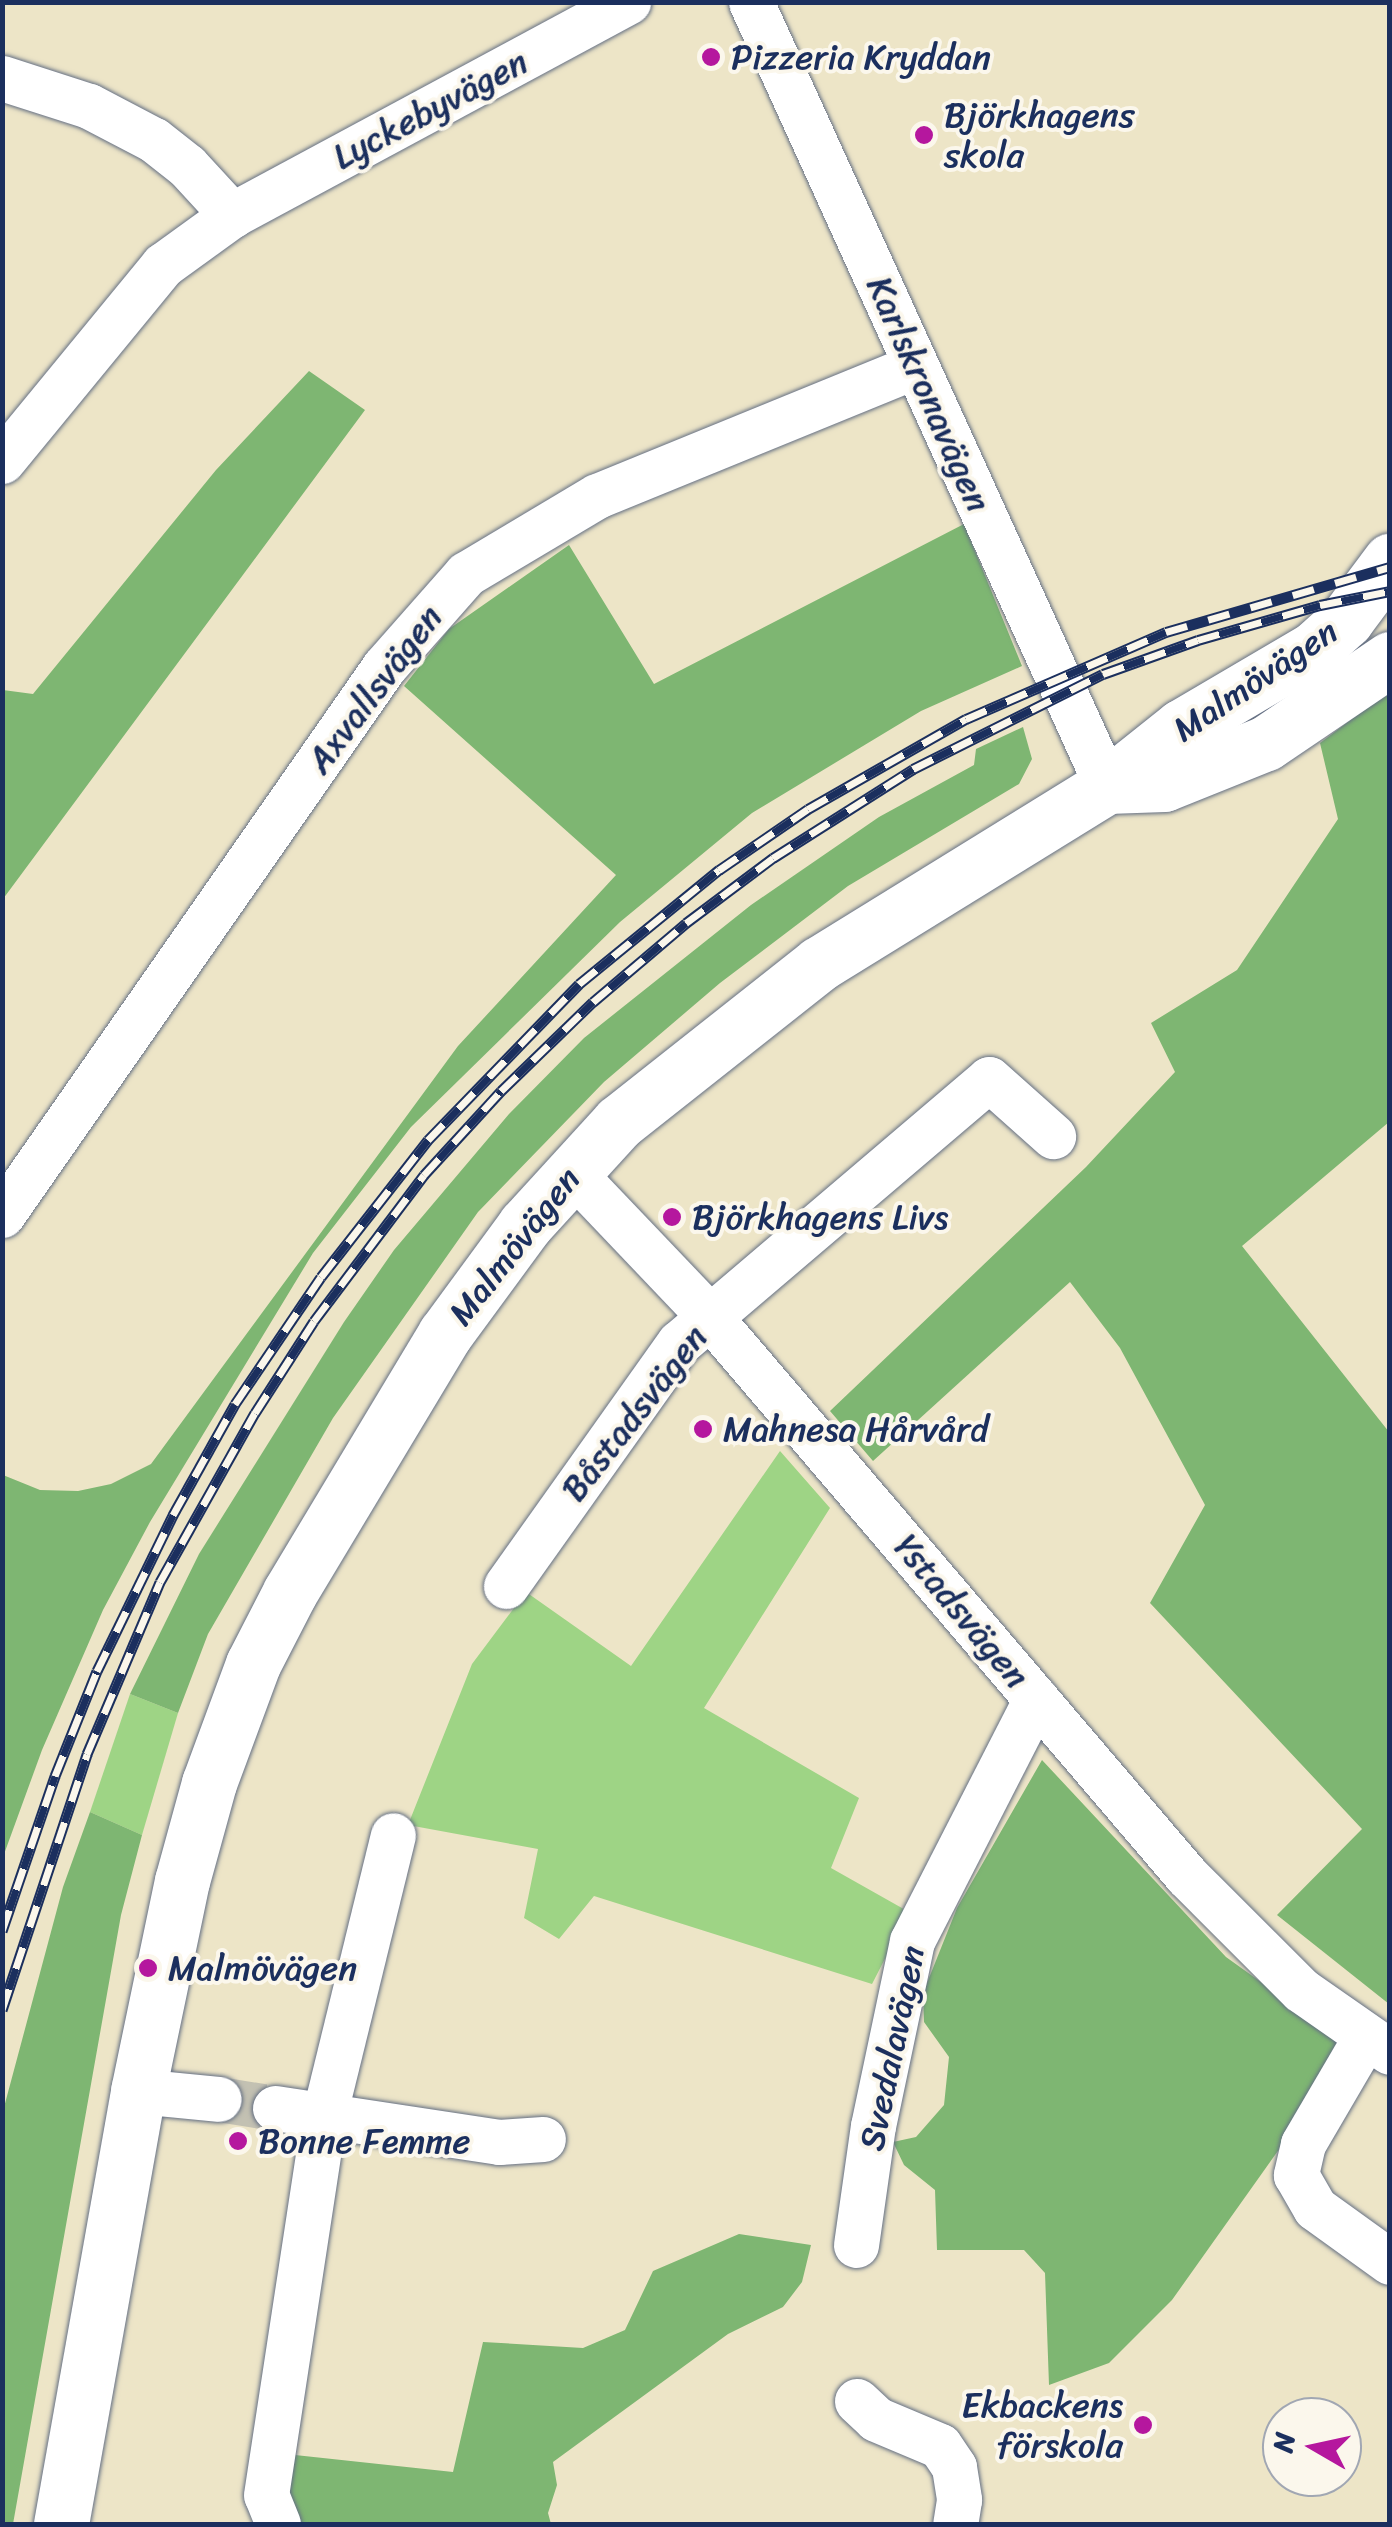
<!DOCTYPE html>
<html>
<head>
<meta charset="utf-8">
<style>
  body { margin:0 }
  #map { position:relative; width:1392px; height:2527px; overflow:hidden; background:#ede5c7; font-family:Sriracha,sans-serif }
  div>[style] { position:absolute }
  .green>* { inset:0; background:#9ed485 }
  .forest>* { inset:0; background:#7eb672 }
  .street-tunnel>* { height:45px; margin-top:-22.5px; transform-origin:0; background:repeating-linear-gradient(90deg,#c3c1b2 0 45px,transparent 0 67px) }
  .roads { filter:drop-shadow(0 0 2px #646f83) drop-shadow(0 0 2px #646f83) }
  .street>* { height:45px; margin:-22.5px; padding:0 22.5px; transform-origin:22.5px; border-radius:22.5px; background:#fff }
  .secondary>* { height:55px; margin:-27.5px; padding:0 27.5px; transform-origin:27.5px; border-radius:27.5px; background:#fff }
  .rail>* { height:11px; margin-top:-5.5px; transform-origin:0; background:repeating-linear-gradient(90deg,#fbf7ec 0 22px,#1b2f5e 0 44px); box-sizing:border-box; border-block:2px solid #1b2f5e }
  .dots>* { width:28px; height:28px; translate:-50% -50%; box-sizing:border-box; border:5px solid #fbf7ec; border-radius:50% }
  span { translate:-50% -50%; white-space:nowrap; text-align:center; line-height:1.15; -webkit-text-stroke:8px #fbf7ec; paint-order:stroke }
  .poi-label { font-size:35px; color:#1b2f5e }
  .left { translate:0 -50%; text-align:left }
  .right { translate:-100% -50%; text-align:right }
  .street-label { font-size:35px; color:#1b2f5e }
  .frame { position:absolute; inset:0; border:5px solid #1b2f5e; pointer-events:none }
  .north { position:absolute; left:1262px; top:2397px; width:100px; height:100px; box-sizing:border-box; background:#fbf7ec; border:2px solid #a1a7b3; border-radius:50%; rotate:279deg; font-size:28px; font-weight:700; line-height:40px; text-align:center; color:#1b2f5e }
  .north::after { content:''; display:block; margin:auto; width:35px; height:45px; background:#b5179e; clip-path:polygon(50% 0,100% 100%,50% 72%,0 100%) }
</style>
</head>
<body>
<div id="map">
  <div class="green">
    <i style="clip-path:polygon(780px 1451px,830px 1508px,704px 1708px,859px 1798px,831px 1868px,909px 1912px,872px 1984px,594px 1896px,559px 1939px,524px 1918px,538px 1849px,408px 1825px,472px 1664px,526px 1592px,631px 1666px)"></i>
    <i style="clip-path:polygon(130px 1694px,178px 1713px,142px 1835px,90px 1812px)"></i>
  </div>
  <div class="forest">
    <i style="clip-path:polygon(309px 371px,365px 410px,3px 899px,3px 690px,33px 694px,216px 470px)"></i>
    <i style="clip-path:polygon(964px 524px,1022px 666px,921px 711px,752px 813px,620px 922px,411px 1127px,313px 1253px,150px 1522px,103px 1610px,42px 1750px,3px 1857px,3px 1475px,40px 1490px,78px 1491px,111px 1484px,151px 1464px,458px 1046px,616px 875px,404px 686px,449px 629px,569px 545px,654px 684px)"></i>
    <i style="clip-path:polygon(1389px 691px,1389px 1122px,1242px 1246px,1389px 1432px,1389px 2004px,1277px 1915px,1362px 1829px,1150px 1603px,1205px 1505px,1120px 1348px,1070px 1282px,873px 1461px,830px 1411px,1086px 1167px,1175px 1072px,1151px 1023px,1237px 970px,1338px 819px,1320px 743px)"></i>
    <i style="clip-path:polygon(1023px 727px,1032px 759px,1019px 784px,848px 886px,720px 983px,604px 1082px,478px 1212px,333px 1418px,208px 1634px,178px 1713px,130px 1694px,199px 1554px,344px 1322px,394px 1250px,509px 1114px,584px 1038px,751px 905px,879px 817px,974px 765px,976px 749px)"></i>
    <i style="clip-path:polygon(1042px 1760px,1226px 1957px,1339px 2038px,1285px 2141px,1172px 2300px,1109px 2363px,1049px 2385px,1045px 2273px,1024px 2250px,937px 2250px,935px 2190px,904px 2165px,893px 2142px,916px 2137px,944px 2105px,949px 2057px,924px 2022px,923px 1993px,957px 1908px)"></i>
    <i style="clip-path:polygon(90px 1812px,142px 1835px,121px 1915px,13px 2524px,3px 2524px,3px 2111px,63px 1887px)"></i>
    <i style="clip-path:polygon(739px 2234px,811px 2245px,802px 2282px,783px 2307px,728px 2334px,553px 2462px,557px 2485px,548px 2513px,551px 2524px,282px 2524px,295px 2455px,453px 2472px,483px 2342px,583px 2348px,625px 2330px,653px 2271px)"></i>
  </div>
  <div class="street-tunnel">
    <i style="left:219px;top:2099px;width:57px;rotate:9.1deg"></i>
  </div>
  <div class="roads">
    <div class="street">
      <i style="left:751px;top:2px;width:861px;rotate:65.58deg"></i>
      <i style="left:2px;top:78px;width:91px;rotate:17.8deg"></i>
      <i style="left:89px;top:106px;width:73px;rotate:27.6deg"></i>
      <i style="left:154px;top:140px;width:42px;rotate:38.2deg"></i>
      <i style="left:187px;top:166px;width:67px;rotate:47.4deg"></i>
      <i style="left:2px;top:461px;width:254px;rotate:-50.6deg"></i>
      <i style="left:163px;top:265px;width:85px;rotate:-35.9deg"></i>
      <i style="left:232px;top:215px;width:450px;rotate:-28.3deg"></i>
      <i style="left:571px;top:1171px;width:200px;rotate:46.4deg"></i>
      <i style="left:709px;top:1316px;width:736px;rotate:49.52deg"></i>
      <i style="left:1187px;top:1876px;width:161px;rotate:45deg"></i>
      <i style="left:1301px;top:1990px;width:108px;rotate:34.9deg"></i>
      <i style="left:2px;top:1215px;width:668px;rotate:-55.12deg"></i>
      <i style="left:384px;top:667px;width:124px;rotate:-48.6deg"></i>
      <i style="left:466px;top:574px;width:152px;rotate:-30.8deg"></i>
      <i style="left:597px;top:496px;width:344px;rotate:-22.2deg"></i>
      <i style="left:506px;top:1586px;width:298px;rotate:-54.6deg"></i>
      <i style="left:679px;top:1343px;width:407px;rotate:-40.4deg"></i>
      <i style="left:989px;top:1079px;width:86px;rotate:41.7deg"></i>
      <i style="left:1366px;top:2036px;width:125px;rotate:120.3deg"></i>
      <i style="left:1303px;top:2144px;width:32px;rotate:103deg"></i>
      <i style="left:1296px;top:2175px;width:38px;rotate:60deg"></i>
      <i style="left:1315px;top:2208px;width:92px;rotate:35.8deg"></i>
      <i style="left:138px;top:2091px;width:81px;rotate:5.6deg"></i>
      <i style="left:275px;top:2108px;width:227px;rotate:8.6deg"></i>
      <i style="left:499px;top:2142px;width:44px;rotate:-3.9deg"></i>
      <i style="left:856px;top:2245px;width:120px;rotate:-81.9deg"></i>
      <i style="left:873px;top:2126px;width:189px;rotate:-78.1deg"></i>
      <i style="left:912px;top:1941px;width:272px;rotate:-62.9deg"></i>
      <i style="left:857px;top:2401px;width:26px;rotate:43deg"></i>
      <i style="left:876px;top:2419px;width:69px;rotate:22.9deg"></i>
      <i style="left:940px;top:2446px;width:25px;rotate:56deg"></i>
      <i style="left:954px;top:2467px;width:33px;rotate:81deg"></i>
      <i style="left:959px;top:2500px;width:24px;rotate:99deg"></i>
      <i style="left:278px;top:2524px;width:31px;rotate:-112deg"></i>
      <i style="left:266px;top:2495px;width:383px;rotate:-81.3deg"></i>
      <i style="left:324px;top:2116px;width:289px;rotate:-76.2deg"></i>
    </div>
    <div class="secondary">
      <i style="left:1107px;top:786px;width:57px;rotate:-2deg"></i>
      <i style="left:1164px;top:784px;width:110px;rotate:-21.9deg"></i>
      <i style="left:1266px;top:743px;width:150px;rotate:-34.1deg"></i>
      <i style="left:61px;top:2524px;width:440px;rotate:-79.9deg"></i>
      <i style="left:138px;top:2091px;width:215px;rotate:-78.2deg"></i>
      <i style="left:182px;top:1881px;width:102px;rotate:-74.6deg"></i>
      <i style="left:209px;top:1783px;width:127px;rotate:-69.7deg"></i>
      <i style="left:253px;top:1664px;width:81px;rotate:-62.8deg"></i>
      <i style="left:290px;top:1592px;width:301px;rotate:-59deg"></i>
      <i style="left:445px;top:1334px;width:135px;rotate:-53.7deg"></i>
      <i style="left:525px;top:1225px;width:139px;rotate:-47.6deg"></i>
      <i style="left:619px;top:1122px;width:255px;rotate:-38.3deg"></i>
      <i style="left:819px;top:964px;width:339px;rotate:-31.7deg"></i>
      <i style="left:1107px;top:786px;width:95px;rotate:-38.6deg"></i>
      <i style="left:1181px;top:727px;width:156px;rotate:-30.5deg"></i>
      <i style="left:1315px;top:648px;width:42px;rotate:-42.1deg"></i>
      <i style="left:1346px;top:620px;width:74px;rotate:-53.3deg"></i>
    </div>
  </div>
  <div class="rail">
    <i style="left:2px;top:1931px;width:164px;rotate:-71.1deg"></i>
    <i style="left:55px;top:1776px;width:113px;rotate:-68.2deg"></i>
    <i style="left:97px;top:1671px;width:174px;rotate:-64deg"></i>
    <i style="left:173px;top:1515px;width:127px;rotate:-60.8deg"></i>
    <i style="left:235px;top:1404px;width:153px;rotate:-55.9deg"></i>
    <i style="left:321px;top:1277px;width:174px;rotate:-52deg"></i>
    <i style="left:428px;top:1140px;width:217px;rotate:-45.9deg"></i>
    <i style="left:579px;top:984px;width:181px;rotate:-39.2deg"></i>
    <i style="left:719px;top:870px;width:108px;rotate:-34.4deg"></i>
    <i style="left:808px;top:809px;width:182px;rotate:-29.7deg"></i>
    <i style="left:966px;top:719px;width:218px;rotate:-23.5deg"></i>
    <i style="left:1166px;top:632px;width:233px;rotate:-16.2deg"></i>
    <i style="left:2px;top:2010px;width:270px;rotate:-71.6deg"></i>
    <i style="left:87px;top:1754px;width:187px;rotate:-67deg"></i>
    <i style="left:160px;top:1582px;width:194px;rotate:-60.7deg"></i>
    <i style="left:255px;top:1413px;width:109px;rotate:-57.3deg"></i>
    <i style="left:314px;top:1321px;width:183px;rotate:-53deg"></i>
    <i style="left:424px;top:1175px;width:114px;rotate:-47.5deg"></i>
    <i style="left:501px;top:1091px;width:128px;rotate:-44.1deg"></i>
    <i style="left:593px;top:1002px;width:122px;rotate:-40.3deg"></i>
    <i style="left:686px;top:923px;width:109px;rotate:-36.8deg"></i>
    <i style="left:773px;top:858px;width:166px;rotate:-32.4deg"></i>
    <i style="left:913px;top:769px;width:212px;rotate:-26.6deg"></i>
    <i style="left:1103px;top:674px;width:101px;rotate:-19.7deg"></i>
    <i style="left:1198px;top:640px;width:127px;rotate:-16deg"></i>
    <i style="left:1320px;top:605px;width:71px;rotate:-11.3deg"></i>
  </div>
  <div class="dots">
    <i style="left:711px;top:57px;background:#b5179e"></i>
    <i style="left:924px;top:135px;background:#b5179e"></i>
    <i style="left:672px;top:1217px;background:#b5179e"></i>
    <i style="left:703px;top:1429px;background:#b5179e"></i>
    <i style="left:148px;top:1968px;background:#b5179e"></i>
    <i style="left:238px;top:2141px;background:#b5179e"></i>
    <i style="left:1143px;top:2425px;background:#b5179e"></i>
  </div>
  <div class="poi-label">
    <span class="left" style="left:731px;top:57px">Pizzeria Kryddan</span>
    <span class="left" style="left:944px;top:135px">Björkhagens<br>skola</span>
    <span class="left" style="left:692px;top:1217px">Björkhagens Livs</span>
    <span class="left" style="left:723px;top:1429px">Mahnesa Hårvård</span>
    <span class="left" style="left:168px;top:1968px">Malmövägen</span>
    <span class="left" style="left:258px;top:2141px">Bonne Femme</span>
    <span class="right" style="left:1123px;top:2425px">Ekbackens<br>förskola</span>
  </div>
  <div class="street-label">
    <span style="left:430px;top:109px;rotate:-28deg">Lyckebyvägen</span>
    <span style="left:929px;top:394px;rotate:66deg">Karlskronavägen</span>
    <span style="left:1255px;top:680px;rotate:-34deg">Malmövägen</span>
    <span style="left:374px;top:689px;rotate:-53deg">Axvallsvägen</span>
    <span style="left:514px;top:1246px;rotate:-52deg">Malmövägen</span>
    <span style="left:634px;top:1413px;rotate:-52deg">Båstadsvägen</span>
    <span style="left:962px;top:1611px;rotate:50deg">Ystadsvägen</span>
    <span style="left:892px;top:2048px;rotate:-78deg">Svedalavägen</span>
  </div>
  <div class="frame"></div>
  <div class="north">N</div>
</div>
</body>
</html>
